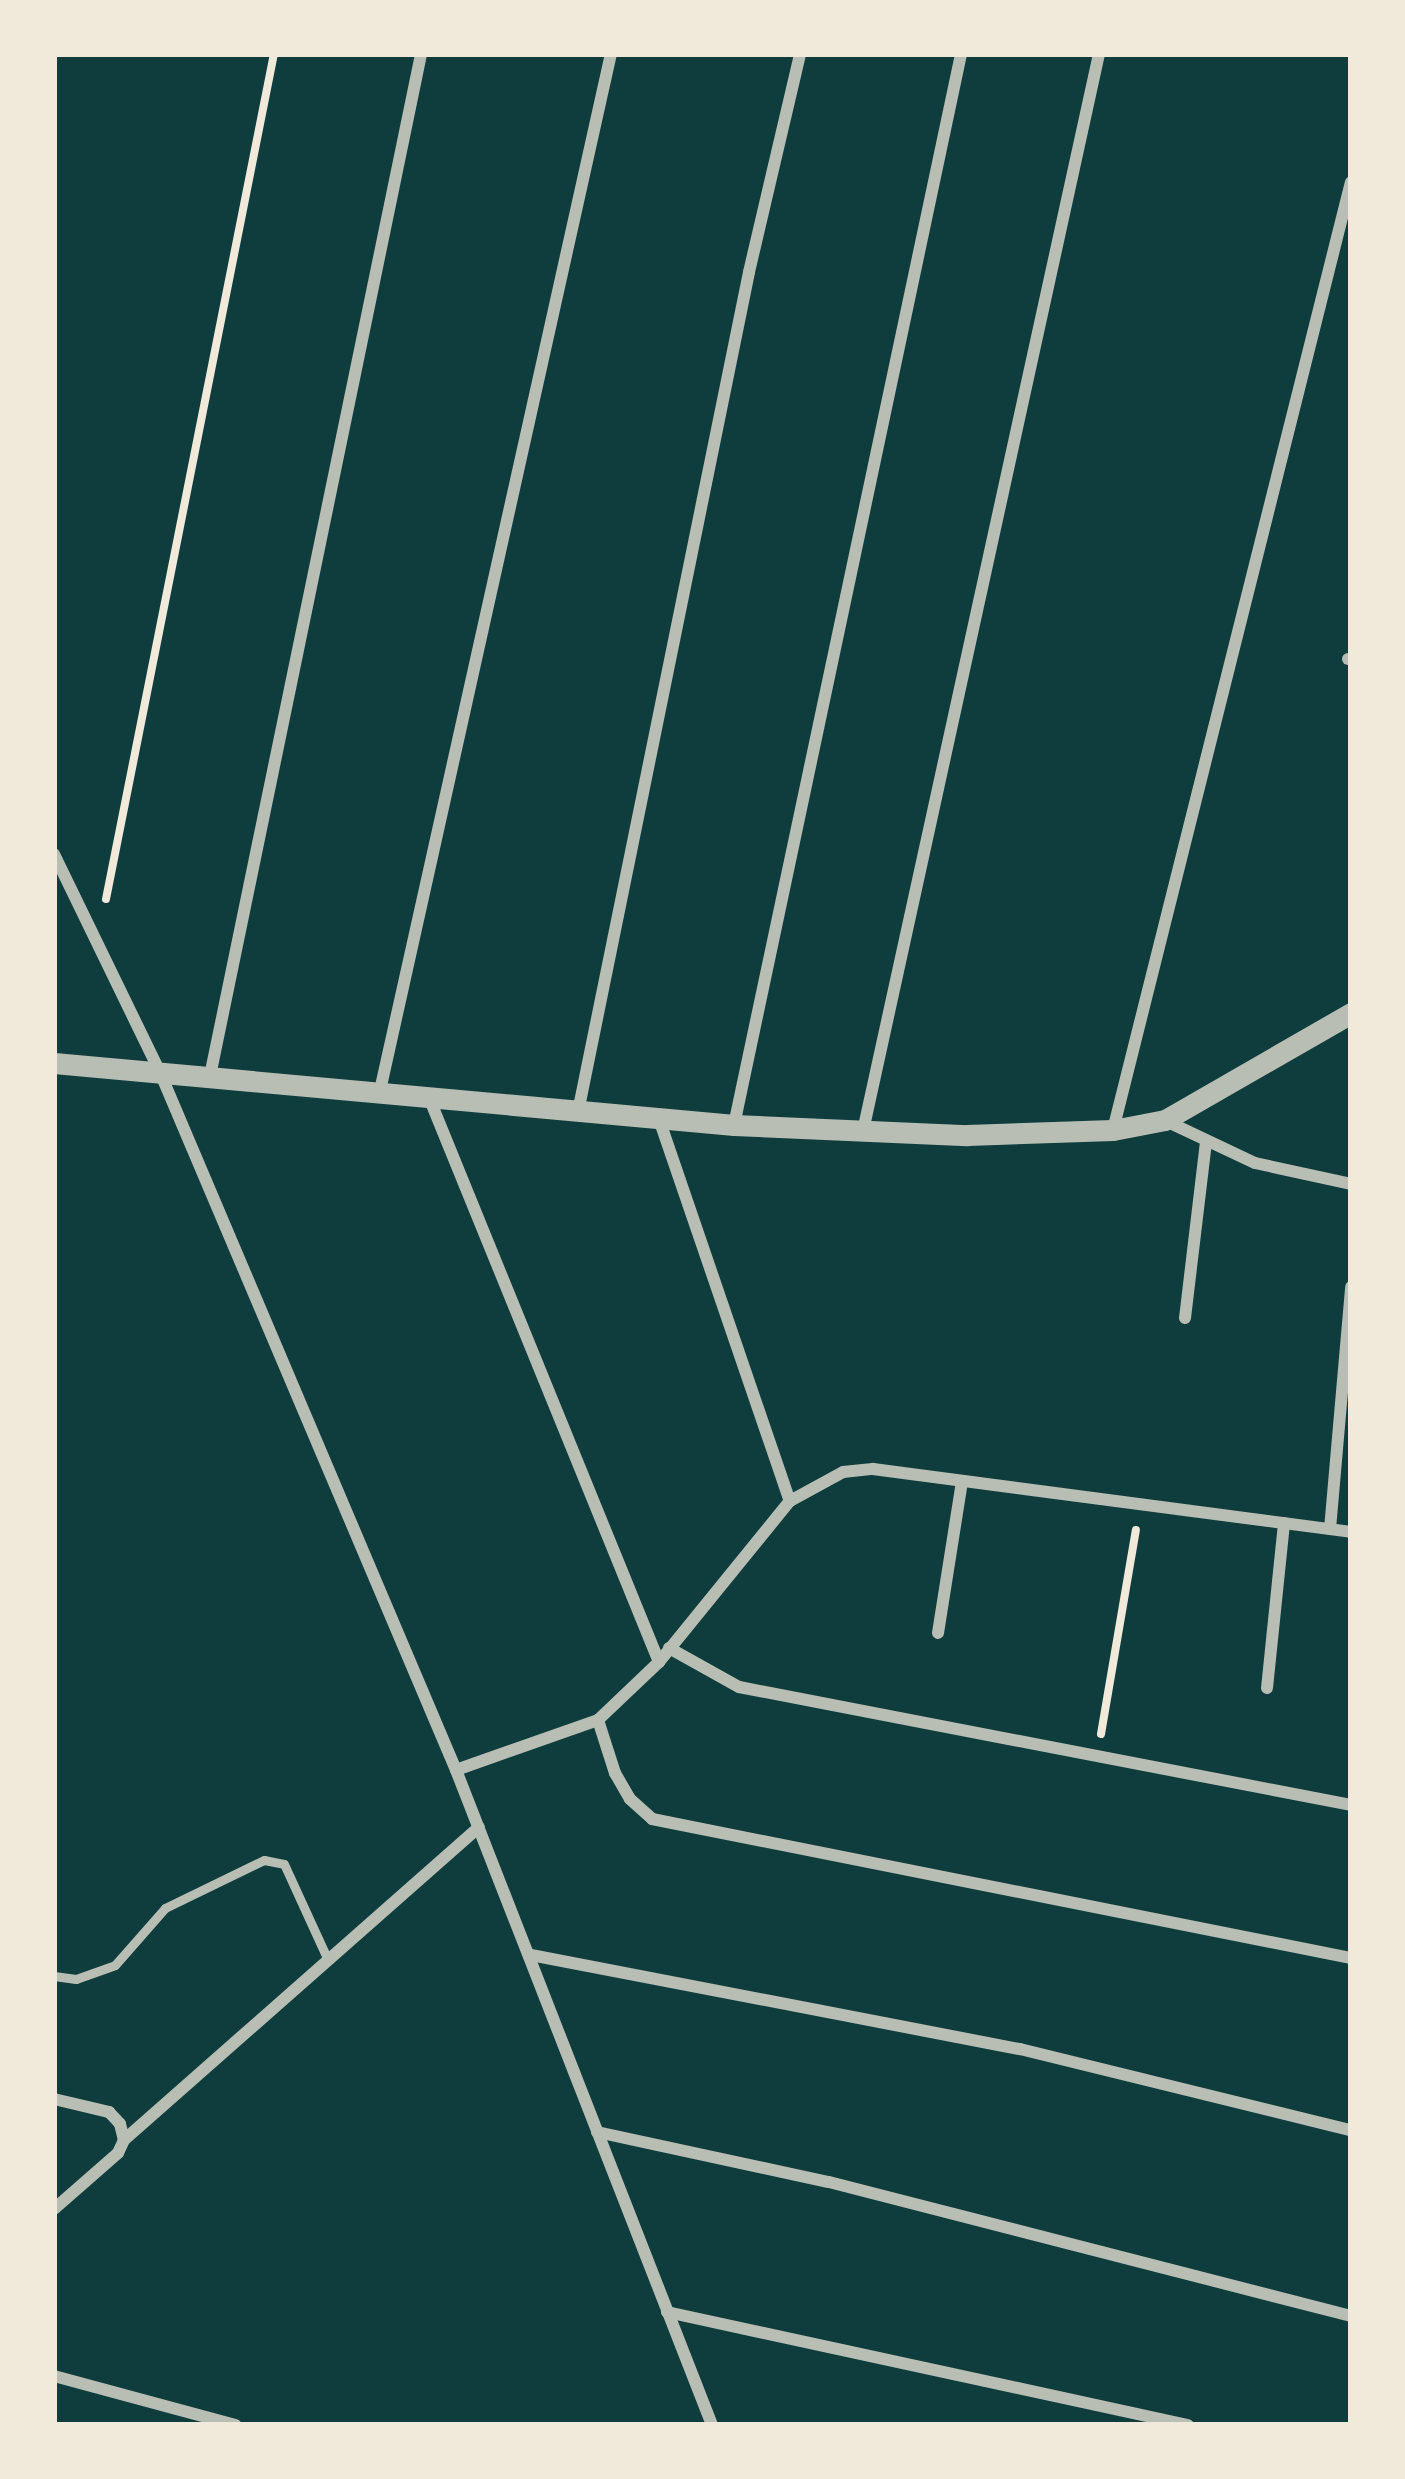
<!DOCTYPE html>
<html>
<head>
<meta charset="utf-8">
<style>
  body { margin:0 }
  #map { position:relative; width:1405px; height:2479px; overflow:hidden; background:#0f3d3e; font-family:"Source Sans 3",sans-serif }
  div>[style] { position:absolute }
  .path>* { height:8px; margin:-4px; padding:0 4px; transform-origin:4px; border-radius:4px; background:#f1e9da }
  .service>* { height:9px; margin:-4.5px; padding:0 4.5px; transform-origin:4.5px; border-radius:4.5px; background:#b8beb3 }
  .minor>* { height:12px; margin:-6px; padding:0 6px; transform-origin:6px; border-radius:6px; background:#b8beb3 }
  .tertiary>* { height:21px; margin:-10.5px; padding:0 10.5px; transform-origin:10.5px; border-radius:10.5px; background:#b8beb3 }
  span { translate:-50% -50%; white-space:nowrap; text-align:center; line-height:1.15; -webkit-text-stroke:9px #f1e9da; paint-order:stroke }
  .frame { position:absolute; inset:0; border:57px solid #f1e9da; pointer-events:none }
</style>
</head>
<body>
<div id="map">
  <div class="path">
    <i style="left:106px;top:899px;width:862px;rotate:-78.76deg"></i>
    <i style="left:1101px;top:1734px;width:207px;rotate:-80.3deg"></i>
  </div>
  <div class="service">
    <i style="left:54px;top:1976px;width:22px;rotate:8deg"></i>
    <i style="left:76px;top:1979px;width:41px;rotate:-19.7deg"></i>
    <i style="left:115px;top:1965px;width:76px;rotate:-48.7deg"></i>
    <i style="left:165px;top:1908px;width:110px;rotate:-25.9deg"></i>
    <i style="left:264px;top:1860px;width:20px;rotate:11deg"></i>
    <i style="left:284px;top:1864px;width:106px;rotate:65.4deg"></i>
  </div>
  <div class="minor">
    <i style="left:1348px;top:659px;width:3px"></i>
    <i style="left:54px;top:854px;width:240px;rotate:64.1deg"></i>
    <i style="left:159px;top:1070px;width:760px;rotate:67.01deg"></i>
    <i style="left:456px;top:1770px;width:703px;rotate:68.65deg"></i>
    <i style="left:210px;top:1076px;width:1044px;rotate:-78.33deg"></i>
    <i style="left:379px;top:1095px;width:1067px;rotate:-77.44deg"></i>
    <i style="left:430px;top:1100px;width:607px;rotate:67.83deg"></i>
    <i style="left:578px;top:1112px;width:857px;rotate:-78.49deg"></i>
    <i style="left:749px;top:272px;width:224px;rotate:-76.8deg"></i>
    <i style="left:659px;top:1119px;width:404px;rotate:71.1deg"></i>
    <i style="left:1166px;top:1121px;width:98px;rotate:25.3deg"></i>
    <i style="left:1255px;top:1163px;width:98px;rotate:12.3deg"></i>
    <i style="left:734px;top:1125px;width:1095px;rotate:-78.03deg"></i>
    <i style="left:1113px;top:1130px;width:977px;rotate:-75.91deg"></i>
    <i style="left:863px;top:1131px;width:1103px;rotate:-77.64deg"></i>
    <i style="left:1185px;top:1318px;width:176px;rotate:-83.2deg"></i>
    <i style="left:1330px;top:1529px;width:243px;rotate:-85deg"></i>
    <i style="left:938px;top:1633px;width:154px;rotate:-81deg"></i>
    <i style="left:669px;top:1648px;width:80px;rotate:29.1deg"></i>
    <i style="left:739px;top:1687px;width:623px;rotate:10.91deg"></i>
    <i style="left:1267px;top:1688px;width:166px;rotate:-84.1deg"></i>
    <i style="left:598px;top:1720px;width:56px;rotate:72.2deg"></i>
    <i style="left:615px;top:1773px;width:30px;rotate:60deg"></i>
    <i style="left:630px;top:1799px;width:30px;rotate:42deg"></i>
    <i style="left:652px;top:1819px;width:713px;rotate:11.25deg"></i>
    <i style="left:456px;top:1770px;width:151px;rotate:-19.4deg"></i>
    <i style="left:598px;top:1720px;width:84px;rotate:-43.6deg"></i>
    <i style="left:659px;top:1662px;width:208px;rotate:-50.9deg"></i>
    <i style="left:790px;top:1501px;width:60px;rotate:-28.7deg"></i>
    <i style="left:843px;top:1472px;width:30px;rotate:-6deg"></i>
    <i style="left:873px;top:1469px;width:482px;rotate:7.5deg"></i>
    <i style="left:531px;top:1955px;width:498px;rotate:10.9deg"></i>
    <i style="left:1020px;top:2049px;width:341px;rotate:13.8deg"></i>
    <i style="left:54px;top:2099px;width:57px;rotate:13.3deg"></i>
    <i style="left:109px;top:2112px;width:16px;rotate:47deg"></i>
    <i style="left:120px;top:2124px;width:16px;rotate:76deg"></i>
    <i style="left:124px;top:2140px;width:14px;rotate:115deg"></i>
    <i style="left:118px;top:2153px;width:85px;rotate:138.8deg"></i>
    <i style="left:597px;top:2132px;width:237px;rotate:12.2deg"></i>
    <i style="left:829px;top:2182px;width:539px;rotate:14.4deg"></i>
    <i style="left:124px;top:2140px;width:473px;rotate:-41.4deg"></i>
    <i style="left:667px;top:2312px;width:533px;rotate:12.24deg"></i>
    <i style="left:54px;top:2376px;width:188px;rotate:15.1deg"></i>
  </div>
  <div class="tertiary">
    <i style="left:54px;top:1063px;width:683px;rotate:5.21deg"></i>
    <i style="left:734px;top:1125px;width:233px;rotate:2.5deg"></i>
    <i style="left:967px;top:1135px;width:146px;rotate:-2deg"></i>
    <i style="left:1113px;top:1130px;width:53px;rotate:-10.9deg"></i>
    <i style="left:1165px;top:1120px;width:215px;rotate:-29.9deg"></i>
  </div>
  <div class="frame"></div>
</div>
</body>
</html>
